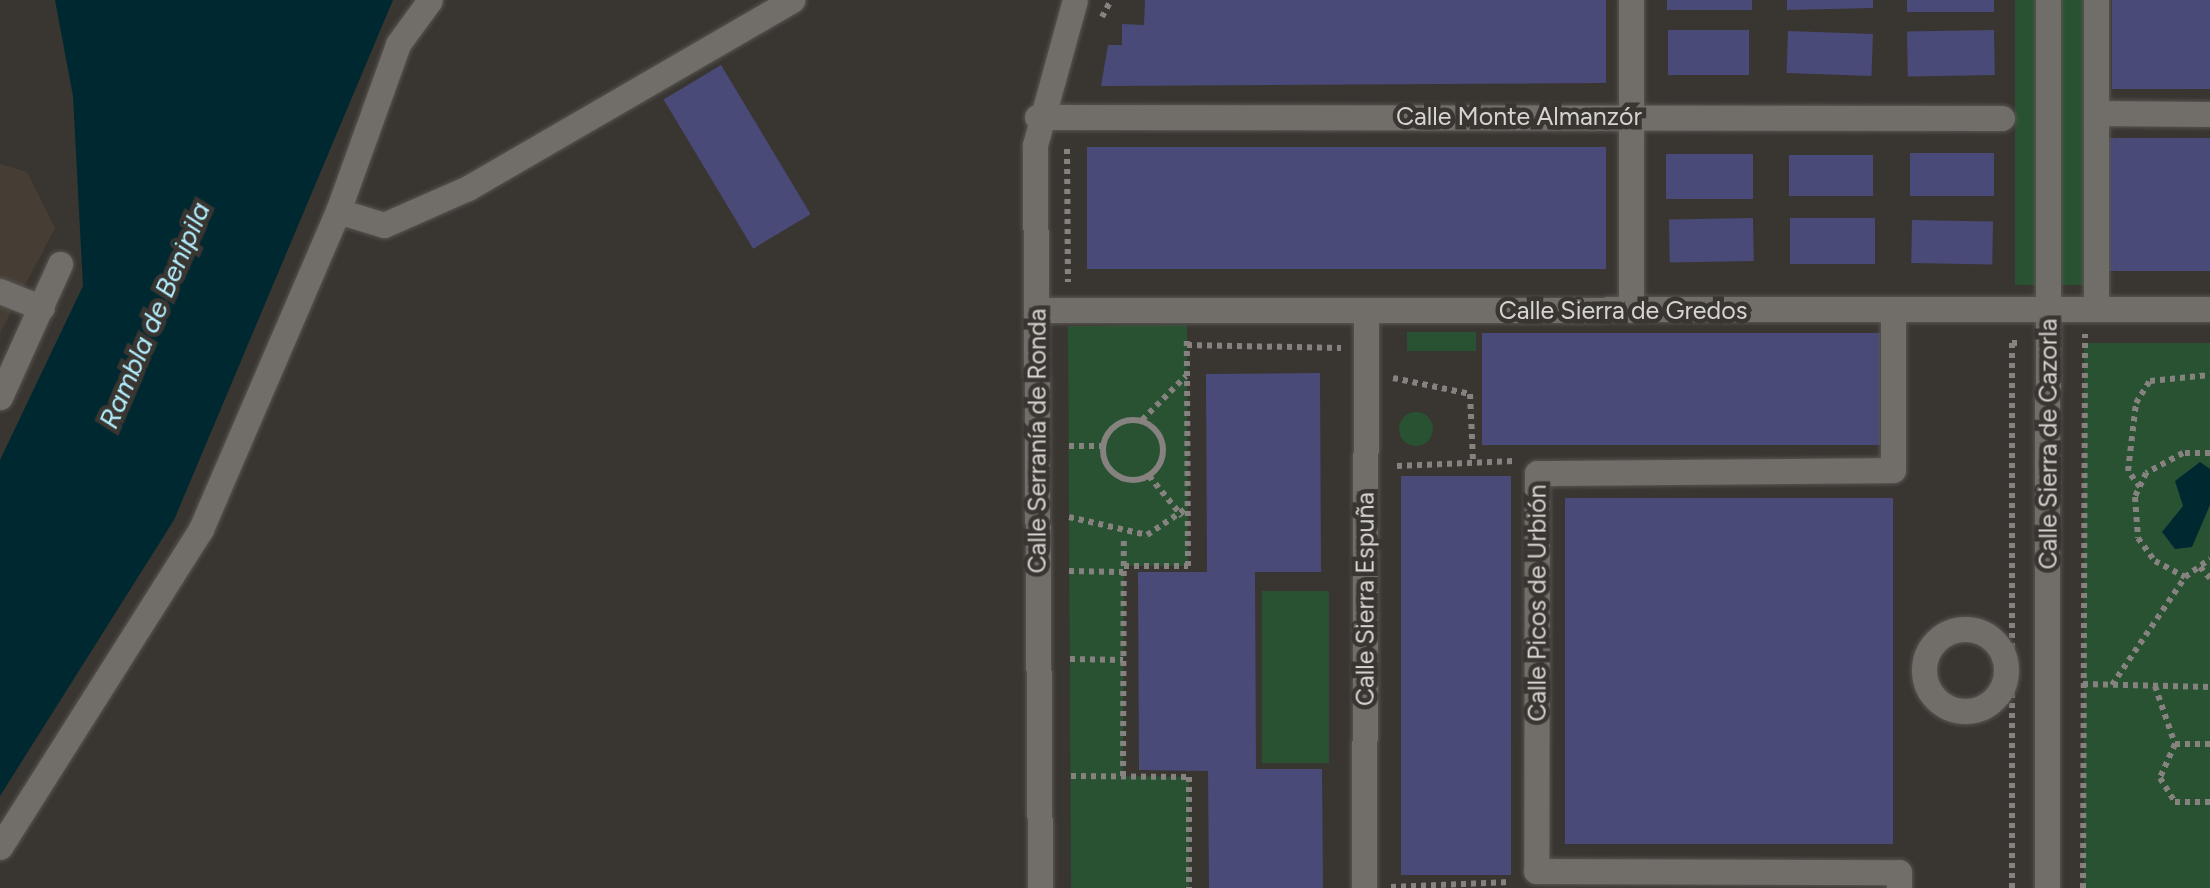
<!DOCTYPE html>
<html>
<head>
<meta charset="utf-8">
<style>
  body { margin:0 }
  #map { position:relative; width:2210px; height:888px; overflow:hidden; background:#393531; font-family:Figtree,sans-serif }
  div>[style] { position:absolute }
  .built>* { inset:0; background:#463e35 }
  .green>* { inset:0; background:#295232; transform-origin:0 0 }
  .round { border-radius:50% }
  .water>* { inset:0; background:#002831 }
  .building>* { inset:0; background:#4a4a79; transform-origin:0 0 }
  .path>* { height:6px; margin-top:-3px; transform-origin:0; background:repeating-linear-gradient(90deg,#85827f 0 5px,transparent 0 10px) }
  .path>.ring { margin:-3px; padding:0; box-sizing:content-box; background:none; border:6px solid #85827f; border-radius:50% }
  .roads { filter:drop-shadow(0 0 2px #575450) drop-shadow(0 0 2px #575450) }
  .minor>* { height:25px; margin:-12.5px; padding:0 12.5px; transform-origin:12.5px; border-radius:12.5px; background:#716d68 }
  .minor>.ring { margin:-12.5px; padding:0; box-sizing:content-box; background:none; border:25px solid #716d68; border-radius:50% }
  span { translate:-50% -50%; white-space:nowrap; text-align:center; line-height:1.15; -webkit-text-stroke:9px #393531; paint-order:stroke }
  .street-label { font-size:25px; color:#d6d4d1 }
  .water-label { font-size:28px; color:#b1ecfd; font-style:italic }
</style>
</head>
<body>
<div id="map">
  <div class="built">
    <i style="clip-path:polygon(0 164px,27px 172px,55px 228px,0 333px)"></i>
  </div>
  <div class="green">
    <i style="left:2015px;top:0;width:70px;height:285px"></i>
    <i style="clip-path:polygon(1187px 325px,1188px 566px,1124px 566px,1123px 776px,1189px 777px,1189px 888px,1071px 888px,1068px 326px)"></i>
    <i style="left:1407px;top:332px;width:69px;height:19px"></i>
    <i style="left:2084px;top:343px;width:126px;height:545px"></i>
    <i class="round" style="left:1399px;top:412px;width:34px;height:34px"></i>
    <i style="left:1262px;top:591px;width:67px;height:172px"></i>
  </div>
  <div class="water">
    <i style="clip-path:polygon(55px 0,393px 0,174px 520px,0 796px,0 460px,83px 286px,73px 96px)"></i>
    <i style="clip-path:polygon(2200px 462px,2210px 469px,2210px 505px,2192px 547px,2175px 549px,2162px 532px,2183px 506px,2175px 481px)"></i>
  </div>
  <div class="building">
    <i style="clip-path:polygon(1145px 0,1606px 0,1606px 83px,1101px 86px,1108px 45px,1122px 45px,1122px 24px,1144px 25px)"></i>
    <i style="left:1667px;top:0;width:85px;height:10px"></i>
    <i style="clip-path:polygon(1787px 0,1873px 0,1873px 8px,1787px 10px)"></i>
    <i style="left:1907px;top:0;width:87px;height:12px"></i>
    <i style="left:2112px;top:0;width:98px;height:89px"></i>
    <i style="left:1749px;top:30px;width:45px;height:81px;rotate:90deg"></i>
    <i style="left:1994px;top:30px;width:45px;height:87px;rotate:89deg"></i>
    <i style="left:1788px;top:31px;width:85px;height:42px;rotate:2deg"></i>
    <i style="left:721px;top:65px;width:174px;height:67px;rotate:59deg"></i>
    <i style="left:2104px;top:138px;width:106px;height:133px"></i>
    <i style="left:1606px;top:147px;width:122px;height:519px;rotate:90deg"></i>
    <i style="left:1910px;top:153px;width:84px;height:43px"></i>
    <i style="left:1666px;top:154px;width:87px;height:45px"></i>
    <i style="left:1873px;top:155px;width:41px;height:84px;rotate:90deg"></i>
    <i style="left:1753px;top:218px;width:43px;height:84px;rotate:89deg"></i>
    <i style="left:1875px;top:218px;width:46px;height:85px;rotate:90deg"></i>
    <i style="left:1912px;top:220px;width:81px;height:43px;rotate:1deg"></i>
    <i style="left:1482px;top:333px;width:398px;height:112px"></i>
    <i style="clip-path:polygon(1320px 373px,1321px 572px,1255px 572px,1256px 769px,1322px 769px,1323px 888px,1209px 888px,1208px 771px,1139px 770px,1138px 572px,1207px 572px,1206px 374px)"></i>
    <i style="left:1511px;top:476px;width:399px;height:110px;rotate:90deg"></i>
    <i style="left:1893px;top:498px;width:346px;height:328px;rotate:90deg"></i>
  </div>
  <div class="path">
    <i style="left:1102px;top:17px;width:19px;rotate:-62deg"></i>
    <i style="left:1067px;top:149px;width:133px;rotate:89.6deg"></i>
    <i style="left:1187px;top:345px;width:154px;rotate:1.1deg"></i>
    <i style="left:1393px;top:378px;width:79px;rotate:11.7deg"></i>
    <i style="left:1470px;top:394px;width:67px;rotate:87.4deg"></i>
    <i class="ring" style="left:1103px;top:420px;width:54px;height:54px"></i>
    <i style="left:1142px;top:420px;width:62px;rotate:-45deg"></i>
    <i style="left:1069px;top:446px;width:33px"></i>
    <i style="left:2210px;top:453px;width:27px;rotate:180deg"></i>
    <i style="left:2183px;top:453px;width:42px;rotate:151.6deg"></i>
    <i style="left:2146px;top:473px;width:26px;rotate:115deg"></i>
    <i style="left:2135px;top:497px;width:41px;rotate:85.8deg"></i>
    <i style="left:2138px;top:538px;width:29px;rotate:54deg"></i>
    <i style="left:2155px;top:561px;width:34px;rotate:28deg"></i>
    <i style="left:2185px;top:577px;width:31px;rotate:-36deg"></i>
    <i style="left:1397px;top:466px;width:117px;rotate:-2.4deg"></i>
    <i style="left:1149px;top:476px;width:52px;rotate:50.5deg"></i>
    <i style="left:2140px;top:487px;width:20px;rotate:-127deg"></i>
    <i style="left:2128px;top:471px;width:68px;rotate:-83.3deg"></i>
    <i style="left:2136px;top:403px;width:26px;rotate:-58deg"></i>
    <i style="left:2150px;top:381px;width:60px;rotate:-5.7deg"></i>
    <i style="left:1069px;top:517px;width:80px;rotate:13deg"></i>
    <i style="left:1147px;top:535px;width:48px;rotate:-34deg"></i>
    <i style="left:1124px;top:566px;width:64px"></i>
    <i style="left:1188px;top:566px;width:225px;rotate:-90.3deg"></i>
    <i style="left:2200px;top:567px;width:15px;rotate:48deg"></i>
    <i style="left:1069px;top:571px;width:54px;rotate:1.1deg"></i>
    <i style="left:1070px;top:659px;width:53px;rotate:1.1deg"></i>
    <i style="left:2083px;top:684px;width:127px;rotate:1.4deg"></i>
    <i style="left:2112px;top:685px;width:130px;rotate:-55.9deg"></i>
    <i style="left:2155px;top:686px;width:61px;rotate:71deg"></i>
    <i style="left:2210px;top:744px;width:35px;rotate:180deg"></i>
    <i style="left:2175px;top:744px;width:37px;rotate:114deg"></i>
    <i style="left:2160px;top:778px;width:28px;rotate:58deg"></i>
    <i style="left:2175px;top:802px;width:35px"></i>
    <i style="left:1071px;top:776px;width:118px;rotate:0.5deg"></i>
    <i style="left:1189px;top:777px;width:111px;rotate:90deg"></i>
    <i style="left:1123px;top:776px;width:240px;rotate:-89.8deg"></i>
    <i style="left:1391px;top:887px;width:119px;rotate:-2.4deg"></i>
    <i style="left:2012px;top:888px;width:545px;rotate:-90deg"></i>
    <i style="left:2012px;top:343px;width:10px"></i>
    <i style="left:2083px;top:888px;width:554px;rotate:-89.79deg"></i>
  </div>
  <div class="roads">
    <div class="minor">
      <i style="left:1631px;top:0;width:310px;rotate:90deg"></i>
      <i style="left:2096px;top:0;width:309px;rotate:90deg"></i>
      <i style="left:2096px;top:113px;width:114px;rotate:0.5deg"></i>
      <i style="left:1037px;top:117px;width:965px;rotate:0.06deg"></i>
      <i style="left:338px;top:211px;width:48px;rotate:16.9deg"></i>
      <i style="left:384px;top:225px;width:92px;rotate:-23.8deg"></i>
      <i style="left:468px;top:188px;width:375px;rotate:-30.1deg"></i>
      <i style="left:0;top:291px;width:45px;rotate:22deg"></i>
      <i style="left:1893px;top:309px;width:161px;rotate:90deg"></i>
      <i style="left:1893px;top:470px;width:356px;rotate:179.5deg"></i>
      <i style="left:1537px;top:473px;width:398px;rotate:90.1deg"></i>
      <i style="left:1536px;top:871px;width:363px;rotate:0.2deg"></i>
      <i style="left:1899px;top:872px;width:16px;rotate:90deg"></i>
      <i style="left:1036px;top:310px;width:1174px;rotate:-0.05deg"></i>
      <i style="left:0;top:397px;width:146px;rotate:-65.7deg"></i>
      <i class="ring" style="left:1924px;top:629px;width:57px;height:57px"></i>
      <i style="left:0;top:847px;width:376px;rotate:-57.7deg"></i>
      <i style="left:201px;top:529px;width:346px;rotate:-66.7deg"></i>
      <i style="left:338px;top:211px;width:177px;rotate:-70.2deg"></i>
      <i style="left:398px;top:44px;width:54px;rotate:-54deg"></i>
      <i style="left:1040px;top:888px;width:743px;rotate:-90.39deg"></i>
      <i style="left:1035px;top:145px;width:150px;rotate:-74.6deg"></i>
      <i style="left:1364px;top:888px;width:578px;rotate:-89.8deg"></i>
      <i style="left:2047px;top:888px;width:888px;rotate:-89.94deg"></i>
    </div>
  </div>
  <div class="street-label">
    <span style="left:1519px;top:116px">Calle Monte Almanzór</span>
    <span style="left:1623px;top:310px">Calle Sierra de Gredos</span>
    <span style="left:1037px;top:441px;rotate:-90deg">Calle Serranía de Ronda</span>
    <span style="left:2048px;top:444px;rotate:-90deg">Calle Sierra de Cazorla</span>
    <span style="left:1365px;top:599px;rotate:-90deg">Calle Sierra Espuña</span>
    <span style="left:1537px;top:603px;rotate:-90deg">Calle Picos de Urbión</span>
  </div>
  <div class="water-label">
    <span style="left:154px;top:315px;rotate:-67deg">Rambla de Benipila</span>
  </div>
</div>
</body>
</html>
